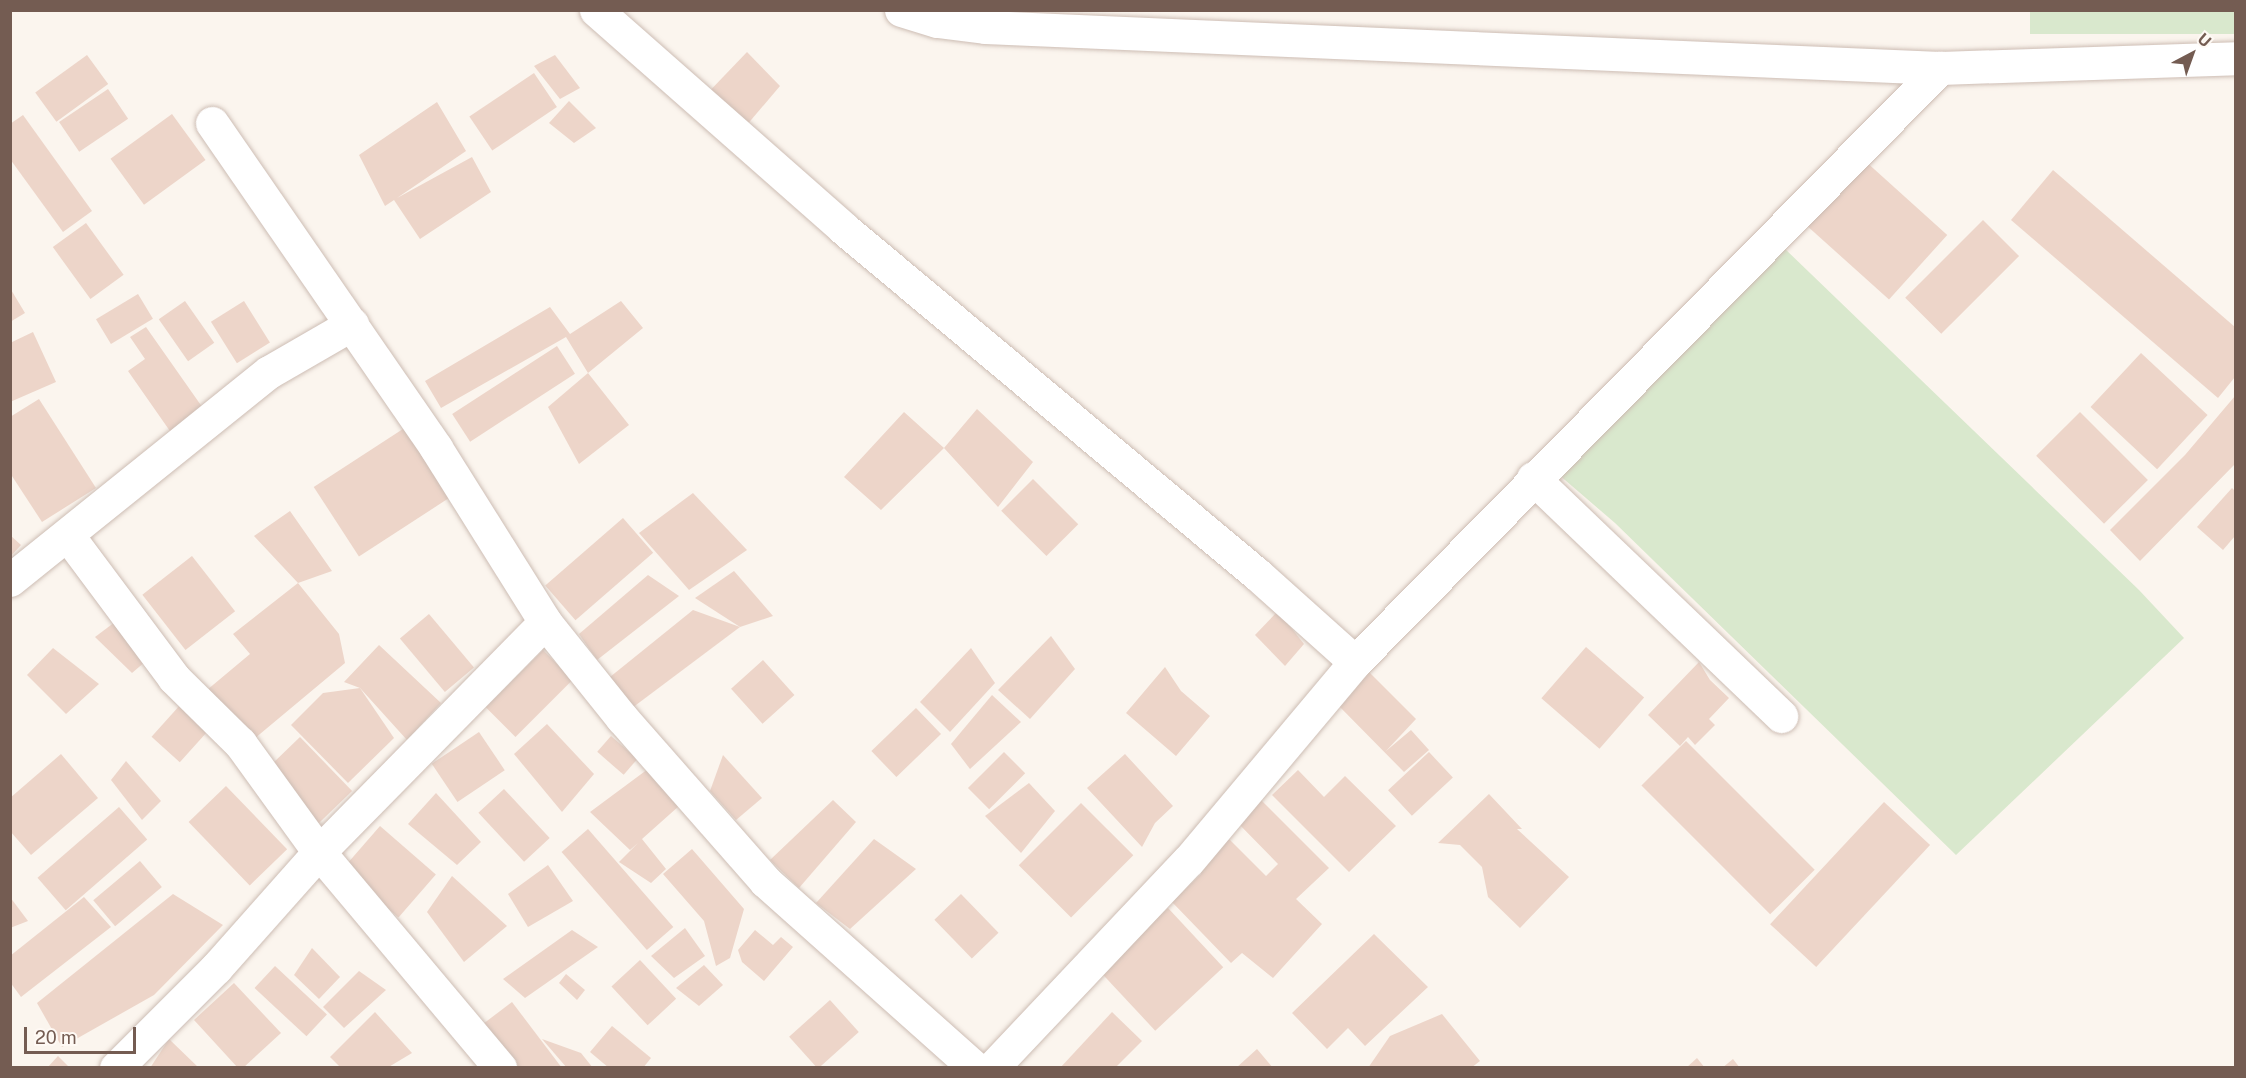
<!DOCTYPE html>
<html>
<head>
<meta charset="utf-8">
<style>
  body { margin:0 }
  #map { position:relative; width:2246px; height:1078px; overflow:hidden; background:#fbf5ee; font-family:"Public Sans",sans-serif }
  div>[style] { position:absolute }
  .green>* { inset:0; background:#d9e8cd; transform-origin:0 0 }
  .building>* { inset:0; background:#edd5c9; transform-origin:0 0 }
  .roads { filter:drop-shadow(0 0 2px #cdbdb4) drop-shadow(0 0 2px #cdbdb4) }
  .minor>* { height:33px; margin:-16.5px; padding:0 16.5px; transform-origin:16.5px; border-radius:16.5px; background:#fff }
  span { translate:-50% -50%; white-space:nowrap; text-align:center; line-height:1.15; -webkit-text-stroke:4.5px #fef9f4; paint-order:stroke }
  .frame { position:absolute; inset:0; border:12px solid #745c52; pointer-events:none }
  .north { position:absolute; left:2162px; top:24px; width:60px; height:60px; -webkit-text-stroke:4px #fef9f4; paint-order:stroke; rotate:41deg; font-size:16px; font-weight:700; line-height:24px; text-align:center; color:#745c52 }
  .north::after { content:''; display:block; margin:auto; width:21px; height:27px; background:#745c52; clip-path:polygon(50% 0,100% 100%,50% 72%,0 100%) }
  .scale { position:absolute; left:24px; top:1027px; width:112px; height:27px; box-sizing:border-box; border:3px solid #745c52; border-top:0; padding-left:8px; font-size:18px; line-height:21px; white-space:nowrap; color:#745c52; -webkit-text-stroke:4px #fef9f4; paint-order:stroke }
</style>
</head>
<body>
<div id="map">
  <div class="green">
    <i style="left:2030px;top:11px;width:205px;height:23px"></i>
    <i style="clip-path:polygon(1783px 247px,2139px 590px,2184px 638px,1956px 855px,1615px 523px,1558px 474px)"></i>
  </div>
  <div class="building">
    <i style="clip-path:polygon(747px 52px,780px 86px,740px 133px,701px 100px)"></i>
    <i style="left:87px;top:55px;width:36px;height:64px;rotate:54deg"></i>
    <i style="clip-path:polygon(555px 55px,580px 88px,560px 99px,534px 66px)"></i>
    <i style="left:534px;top:73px;width:41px;height:78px;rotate:56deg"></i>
    <i style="left:108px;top:89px;width:36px;height:59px;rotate:56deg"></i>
    <i style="clip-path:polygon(569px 101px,596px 128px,574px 143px,549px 123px)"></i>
    <i style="clip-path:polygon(437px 102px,466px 151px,397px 198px,472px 157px,491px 192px,420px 239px,394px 200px,385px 206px,359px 155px)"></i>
    <i style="left:172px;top:114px;width:57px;height:76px;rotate:54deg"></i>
    <i style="clip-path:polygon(23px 115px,92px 211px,63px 232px,10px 159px,10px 124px)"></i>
    <i style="left:1864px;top:160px;width:112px;height:87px;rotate:42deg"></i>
    <i style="clip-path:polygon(2053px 170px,2235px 327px,2235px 377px,2218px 398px,2011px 220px)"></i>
    <i style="left:1983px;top:220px;width:51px;height:110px;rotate:45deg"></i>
    <i style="left:86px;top:223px;width:64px;height:41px;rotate:54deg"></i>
    <i style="clip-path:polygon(10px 288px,25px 313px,10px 322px)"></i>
    <i style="left:138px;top:294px;width:29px;height:49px;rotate:59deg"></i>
    <i style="left:185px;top:301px;width:51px;height:32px;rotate:55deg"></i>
    <i style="left:244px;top:301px;width:49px;height:39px;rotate:58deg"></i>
    <i style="clip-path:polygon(621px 301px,643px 328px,588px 373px,566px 337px,441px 408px,425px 381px,550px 307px,570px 334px)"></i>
    <i style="clip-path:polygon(146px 327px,205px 411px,172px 434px,128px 371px,145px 359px,130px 337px)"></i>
    <i style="clip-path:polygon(33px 332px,56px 382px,10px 402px,10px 343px)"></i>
    <i style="left:557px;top:346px;width:33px;height:125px;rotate:57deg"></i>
    <i style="left:2141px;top:353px;width:91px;height:74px;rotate:43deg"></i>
    <i style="clip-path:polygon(588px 373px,629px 425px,579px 464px,548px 407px)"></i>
    <i style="clip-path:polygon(2235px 396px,2235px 464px,2140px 561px,2110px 530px,2185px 455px)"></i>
    <i style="clip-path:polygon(39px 399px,96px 488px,42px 522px,10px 473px,10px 417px)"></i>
    <i style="clip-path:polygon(977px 409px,1033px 462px,998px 507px,944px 448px,881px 510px,844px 477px,904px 412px,944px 448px)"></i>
    <i style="left:2080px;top:412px;width:96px;height:62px;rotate:45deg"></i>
    <i style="left:406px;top:427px;width:83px;height:110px;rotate:57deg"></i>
    <i style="left:1033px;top:479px;width:64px;height:45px;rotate:45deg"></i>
    <i style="clip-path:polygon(2232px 488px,2235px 491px,2235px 536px,2223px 550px,2197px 527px)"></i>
    <i style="clip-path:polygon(693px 493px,747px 550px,689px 590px,639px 533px)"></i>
    <i style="clip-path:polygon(290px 511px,332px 571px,298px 583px,339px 634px,345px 663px,248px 744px,207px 690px,250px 654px,233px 634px,298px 583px,254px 536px)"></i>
    <i style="left:623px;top:518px;width:46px;height:103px;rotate:49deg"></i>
    <i style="clip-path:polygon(10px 535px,21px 545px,10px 557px)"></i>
    <i style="left:192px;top:556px;width:70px;height:63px;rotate:52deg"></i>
    <i style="clip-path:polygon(734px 571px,773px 616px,740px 627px,695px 598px)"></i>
    <i style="clip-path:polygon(648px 575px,679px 596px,597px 660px,579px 634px)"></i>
    <i style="clip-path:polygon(693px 610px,740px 627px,632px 708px,610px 677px)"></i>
    <i style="clip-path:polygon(1278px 611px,1304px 644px,1285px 666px,1255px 635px)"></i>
    <i style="left:429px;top:614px;width:70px;height:38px;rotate:50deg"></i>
    <i style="clip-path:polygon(119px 619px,153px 655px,132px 673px,95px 637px)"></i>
    <i style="clip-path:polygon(1051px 636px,1075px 669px,1030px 719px,998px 690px)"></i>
    <i style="clip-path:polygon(379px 645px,441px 703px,407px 740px,360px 688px,344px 682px)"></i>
    <i style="left:1586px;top:647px;width:77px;height:68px;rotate:41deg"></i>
    <i style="clip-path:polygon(53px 648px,99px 684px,66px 714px,27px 675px)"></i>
    <i style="clip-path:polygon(971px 648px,995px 683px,950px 732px,920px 702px)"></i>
    <i style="left:543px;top:650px;width:42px;height:81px;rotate:45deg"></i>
    <i style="left:763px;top:660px;width:47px;height:43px;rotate:48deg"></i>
    <i style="clip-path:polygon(1699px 662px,1710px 680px,1729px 698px,1709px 719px,1715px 725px,1695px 745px,1688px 737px,1680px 746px,1648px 715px)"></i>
    <i style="clip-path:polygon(1165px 667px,1181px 691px,1210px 716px,1176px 756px,1126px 713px)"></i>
    <i style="clip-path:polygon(1367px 670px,1416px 719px,1386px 751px,1411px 730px,1429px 750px,1404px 772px,1335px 702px)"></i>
    <i style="clip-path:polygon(360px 688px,394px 738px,348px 783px,291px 725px,323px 693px)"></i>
    <i style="clip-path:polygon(992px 695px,1021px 722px,970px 769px,951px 744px)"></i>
    <i style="left:181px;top:704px;width:38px;height:44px;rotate:42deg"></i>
    <i style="left:916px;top:708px;width:36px;height:62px;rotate:46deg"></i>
    <i style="clip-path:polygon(547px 724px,594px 774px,562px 812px,514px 754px)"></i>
    <i style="left:479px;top:732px;width:46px;height:57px;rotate:56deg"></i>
    <i style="left:611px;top:736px;width:35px;height:21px;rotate:41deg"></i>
    <i style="left:300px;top:737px;width:75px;height:49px;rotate:46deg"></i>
    <i style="left:1686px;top:741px;width:182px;height:63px;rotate:45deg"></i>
    <i style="left:1004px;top:752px;width:30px;height:51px;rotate:45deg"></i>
    <i style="left:1429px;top:752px;width:35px;height:56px;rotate:47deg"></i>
    <i style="clip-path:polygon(61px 754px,98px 798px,31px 855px,10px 831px,10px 798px)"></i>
    <i style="clip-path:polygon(1125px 754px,1173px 806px,1155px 823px,1142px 847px,1087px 788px)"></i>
    <i style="clip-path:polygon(723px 755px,762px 798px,736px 820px,710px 791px)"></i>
    <i style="clip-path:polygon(126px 761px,161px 801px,142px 820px,111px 780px)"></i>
    <i style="clip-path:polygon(648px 769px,679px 806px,642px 839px,666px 869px,651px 883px,619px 862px,638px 843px,630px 850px,590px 812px)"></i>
    <i style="clip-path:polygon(1298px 770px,1324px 797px,1345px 776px,1396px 826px,1349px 872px,1272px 795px)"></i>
    <i style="clip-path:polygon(1029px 783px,1055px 811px,1021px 853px,985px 816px)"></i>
    <i style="left:226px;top:786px;width:88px;height:52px;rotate:46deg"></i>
    <i style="left:504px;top:789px;width:67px;height:35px;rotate:47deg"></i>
    <i style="clip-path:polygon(436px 793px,481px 842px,457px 865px,408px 824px)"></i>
    <i style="clip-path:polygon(1489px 794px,1522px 829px,1517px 829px,1569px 877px,1520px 928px,1488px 897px,1482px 867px,1460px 845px,1438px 843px)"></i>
    <i style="clip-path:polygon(1256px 795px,1329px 868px,1296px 899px,1322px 924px,1273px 978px,1242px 953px,1231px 963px,1172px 902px,1201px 874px,1194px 867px,1226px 836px,1266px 876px,1278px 864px,1233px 818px)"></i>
    <i style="clip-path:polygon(833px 800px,856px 822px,799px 888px,770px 860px)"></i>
    <i style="left:1884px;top:802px;width:63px;height:167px;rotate:43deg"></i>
    <i style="left:1081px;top:803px;width:74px;height:88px;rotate:45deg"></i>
    <i style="left:119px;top:807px;width:43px;height:108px;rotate:49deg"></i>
    <i style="left:380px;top:826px;width:74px;height:57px;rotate:41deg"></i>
    <i style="left:588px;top:829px;width:130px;height:35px;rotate:49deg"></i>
    <i style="clip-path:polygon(874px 839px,916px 869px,850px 929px,816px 903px)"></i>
    <i style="clip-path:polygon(692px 849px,744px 909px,730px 958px,716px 966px,704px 921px,663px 874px)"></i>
    <i style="left:140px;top:861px;width:34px;height:61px;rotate:50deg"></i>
    <i style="clip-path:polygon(548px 865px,573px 901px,528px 927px,508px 894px)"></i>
    <i style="clip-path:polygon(452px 876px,507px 926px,464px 962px,427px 912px)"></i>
    <i style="clip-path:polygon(173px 894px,223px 925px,154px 995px,62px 1047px,37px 1003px)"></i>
    <i style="left:961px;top:894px;width:54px;height:37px;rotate:46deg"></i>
    <i style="clip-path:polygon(10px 897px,28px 921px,10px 928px)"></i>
    <i style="clip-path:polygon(84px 897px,111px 927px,21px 997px,10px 982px,10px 956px)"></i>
    <i style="left:1168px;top:908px;width:81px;height:93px;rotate:47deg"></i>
    <i style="clip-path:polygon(685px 928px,705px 956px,674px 978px,651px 956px)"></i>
    <i style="clip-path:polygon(572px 930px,598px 947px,525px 998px,503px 979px)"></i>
    <i style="clip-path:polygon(755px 930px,773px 945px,781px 937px,793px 947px,764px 981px,742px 962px,738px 950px)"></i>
    <i style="clip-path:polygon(1374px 934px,1428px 987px,1365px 1046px,1348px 1028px,1327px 1049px,1292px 1013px)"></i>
    <i style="clip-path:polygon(312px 948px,340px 977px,319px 999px,294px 975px)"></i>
    <i style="left:640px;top:960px;width:53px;height:39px;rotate:47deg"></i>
    <i style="clip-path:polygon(704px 965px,723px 985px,699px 1006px,676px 988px)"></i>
    <i style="left:275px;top:966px;width:71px;height:30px;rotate:43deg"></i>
    <i style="clip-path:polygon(359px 971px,386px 990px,344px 1028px,323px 1007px)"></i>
    <i style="clip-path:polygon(566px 974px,585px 990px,577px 1000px,559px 983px)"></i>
    <i style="clip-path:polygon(234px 983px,281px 1033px,243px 1068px,238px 1068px,194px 1020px)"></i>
    <i style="left:830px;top:1000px;width:43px;height:55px;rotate:48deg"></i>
    <i style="clip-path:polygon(512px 1002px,562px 1068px,510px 1068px,479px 1027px)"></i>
    <i style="clip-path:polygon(375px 1012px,412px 1053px,387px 1068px,341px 1068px,330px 1057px)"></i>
    <i style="clip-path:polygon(1112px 1012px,1142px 1041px,1115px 1068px,1060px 1068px)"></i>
    <i style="clip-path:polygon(1442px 1014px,1480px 1061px,1471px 1068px,1368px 1068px,1390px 1036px)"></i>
    <i style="clip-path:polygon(612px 1026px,651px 1058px,643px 1068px,609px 1068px,590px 1052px)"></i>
    <i style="clip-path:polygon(169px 1039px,199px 1068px,150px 1068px)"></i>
    <i style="clip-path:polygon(542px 1039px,581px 1053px,593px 1068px,567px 1068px)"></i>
    <i style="clip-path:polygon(1257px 1049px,1273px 1068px,1236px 1068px)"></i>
    <i style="clip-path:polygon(58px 1056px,70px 1068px,47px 1068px)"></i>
    <i style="clip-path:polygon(1697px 1058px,1705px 1068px,1686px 1068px)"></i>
    <i style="clip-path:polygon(1733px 1059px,1740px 1068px,1722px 1068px)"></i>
  </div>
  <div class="roads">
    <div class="minor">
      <i style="left:596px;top:10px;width:329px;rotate:41.4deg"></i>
      <i style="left:843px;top:228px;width:541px;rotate:39.9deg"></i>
      <i style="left:1258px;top:575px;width:130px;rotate:41.9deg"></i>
      <i style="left:901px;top:10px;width:38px;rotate:17deg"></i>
      <i style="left:937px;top:21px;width:48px;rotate:7.1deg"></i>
      <i style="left:985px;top:27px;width:956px;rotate:2.46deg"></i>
      <i style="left:1940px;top:68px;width:296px;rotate:-1.9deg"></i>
      <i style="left:212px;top:123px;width:395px;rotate:55.4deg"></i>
      <i style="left:436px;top:448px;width:205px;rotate:57.9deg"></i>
      <i style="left:545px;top:622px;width:123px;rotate:51.3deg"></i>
      <i style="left:622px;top:718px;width:217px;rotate:48.7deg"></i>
      <i style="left:765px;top:881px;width:281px;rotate:41.7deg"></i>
      <i style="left:1533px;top:478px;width:344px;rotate:43.8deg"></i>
      <i style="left:69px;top:537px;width:176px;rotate:53.3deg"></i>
      <i style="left:174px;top:678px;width:93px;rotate:44.6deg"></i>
      <i style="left:240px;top:743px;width:135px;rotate:54.1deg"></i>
      <i style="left:319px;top:852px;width:282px;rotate:50deg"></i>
      <i style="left:10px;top:580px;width:332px;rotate:-38.8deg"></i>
      <i style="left:269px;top:372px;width:96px;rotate:-30deg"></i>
      <i style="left:116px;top:1068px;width:141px;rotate:-45deg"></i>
      <i style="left:216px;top:968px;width:155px;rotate:-48.4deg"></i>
      <i style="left:319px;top:852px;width:322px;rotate:-45.5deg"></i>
      <i style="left:992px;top:1068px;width:286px;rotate:-46.6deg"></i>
      <i style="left:1189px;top:860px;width:258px;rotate:-50deg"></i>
      <i style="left:1355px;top:662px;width:834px;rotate:-45.44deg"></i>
    </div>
  </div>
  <div class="frame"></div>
  <div class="north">U</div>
  <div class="scale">20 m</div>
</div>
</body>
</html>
